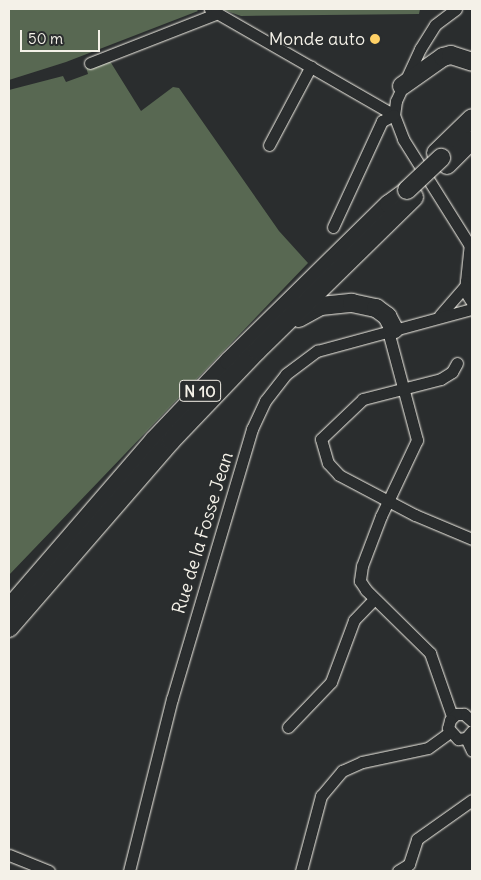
<!DOCTYPE html>
<html>
<head>
<meta charset="utf-8">
<style>
  body { margin:0 }
  #map { position:relative; width:481px; height:880px; overflow:hidden; background:#2a2d2e; font-family:Delius,sans-serif }
  div>[style] { position:absolute }
  .green>* { inset:0; background:#586852 }
  .roads { filter:drop-shadow(0 0 1px #f4f1e8) drop-shadow(0 0 1px #f4f1e8) }
  .street>* { height:11px; margin:-5.5px; padding:0 5.5px; transform-origin:5.5px; border-radius:5.5px; background:#2a2d2e }
  .primary>* { height:18px; margin:-9px; padding:0 9px; transform-origin:9px; border-radius:9px; background:#2a2d2e }
  .bridges { filter:drop-shadow(0 0 1px #f4f1e8) drop-shadow(0 0 1px #f4f1e8) }
  .primary-bridge>* { height:18px; margin:-9px; padding:0 9px; transform-origin:9px; border-radius:9px; background:#2a2d2e }
  .dots>* { width:14px; height:14px; translate:-50% -50%; box-sizing:border-box; border:2px solid #2a2d2e; border-radius:50% }
  span { translate:-50% -50%; white-space:nowrap; text-align:center; line-height:1.15; -webkit-text-stroke:4px #2a2d2e; paint-order:stroke }
  .shield-label span { padding:1px 4px; background:#2a2d2e; border:1px solid; border-radius:4px; -webkit-text-stroke-width:0 }
  .shield-label { font-size:16px; color:#f4f1e8; font-weight:700 }
  .poi-label { font-size:18px; color:#f4f1e8 }
  .right { translate:-100% -50%; text-align:right }
  .street-label { font-size:18px; color:#f4f1e8 }
  .frame { position:absolute; inset:0; border:10px solid #f4f1e8; pointer-events:none }
  .scale { position:absolute; left:20px; top:30px; width:80px; height:22px; box-sizing:border-box; border:2px solid #f4f1e8; border-top:0; padding-left:6px; font-size:15px; line-height:18px; white-space:nowrap; color:#f4f1e8; -webkit-text-stroke:4px #2a2d2e; paint-order:stroke }
</style>
</head>
<body>
<div id="map">
  <div class="green">
    <i style="clip-path:polygon(9px 9px,196px 9px,198px 11px,66px 62px,9px 80px)"></i>
    <i style="clip-path:polygon(221px 9px,420px 9px,419px 14px,241px 16px)"></i>
    <i style="clip-path:polygon(108px 58px,141px 111px,173px 87px,179px 88px,279px 231px,308px 263px,9px 575px,9px 90px,63px 76px,66px 82px,88px 74px,86px 67px)"></i>
  </div>
  <div class="roads">
    <div class="street">
      <i style="left:210px;top:9px;width:212px;rotate:29.9deg"></i>
      <i style="left:456px;top:9px;width:26px;rotate:143deg"></i>
      <i style="left:435px;top:25px;width:28px;rotate:122deg"></i>
      <i style="left:420px;top:49px;width:57px;rotate:114.8deg"></i>
      <i style="left:396px;top:101px;width:14px;rotate:98deg"></i>
      <i style="left:394px;top:115px;width:26px;rotate:69deg"></i>
      <i style="left:403px;top:139px;width:130px;rotate:57.9deg"></i>
      <i style="left:90px;top:63px;width:135px;rotate:-21.3deg"></i>
      <i style="left:269px;top:145px;width:89px;rotate:-62deg"></i>
      <i style="left:333px;top:227px;width:117px;rotate:-65.2deg"></i>
      <i style="left:382px;top:121px;width:13px;rotate:-27deg"></i>
      <i style="left:466px;top:281px;width:36px;rotate:-84deg"></i>
      <i style="left:466px;top:281px;width:10px;rotate:96deg"></i>
      <i style="left:465px;top:291px;width:13px;rotate:58deg"></i>
      <i style="left:440px;top:315px;width:38px;rotate:-49deg"></i>
      <i style="left:388px;top:331px;width:113px;rotate:75.1deg"></i>
      <i style="left:417px;top:440px;width:84px;rotate:115.3deg"></i>
      <i style="left:381px;top:516px;width:53px;rotate:110.8deg"></i>
      <i style="left:362px;top:566px;width:15px;rotate:98deg"></i>
      <i style="left:360px;top:581px;width:11px;rotate:56deg"></i>
      <i style="left:366px;top:590px;width:90px;rotate:44.5deg"></i>
      <i style="left:430px;top:653px;width:67px;rotate:70.8deg"></i>
      <i style="left:457px;top:363px;width:10px;rotate:119deg"></i>
      <i style="left:452px;top:372px;width:13px;rotate:148deg"></i>
      <i style="left:441px;top:379px;width:81px;rotate:165.6deg"></i>
      <i style="left:363px;top:399px;width:58px;rotate:136.4deg"></i>
      <i style="left:321px;top:439px;width:25px;rotate:74deg"></i>
      <i style="left:328px;top:463px;width:16px;rotate:47deg"></i>
      <i style="left:339px;top:475px;width:86px;rotate:27.8deg"></i>
      <i style="left:415px;top:515px;width:62px;rotate:22.8deg"></i>
      <i style="left:472px;top:721px;width:11px;rotate:-139deg"></i>
      <i style="left:464px;top:714px;width:8px;rotate:180deg"></i>
      <i style="left:456px;top:714px;width:8px;rotate:135deg"></i>
      <i style="left:450px;top:720px;width:8px;rotate:104deg"></i>
      <i style="left:448px;top:728px;width:15px;rotate:48deg"></i>
      <i style="left:458px;top:739px;width:8px;rotate:-7deg"></i>
      <i style="left:466px;top:738px;width:9px;rotate:-49deg"></i>
      <i style="left:288px;top:727px;width:62px;rotate:-46.3deg"></i>
      <i style="left:331px;top:682px;width:66px;rotate:-69.6deg"></i>
      <i style="left:354px;top:620px;width:29px;rotate:-46deg"></i>
      <i style="left:466px;top:738px;width:14px;rotate:65deg"></i>
      <i style="left:9px;top:855px;width:43px;rotate:21.8deg"></i>
      <i style="left:129px;top:871px;width:177px;rotate:-76deg"></i>
      <i style="left:172px;top:699px;width:282px;rotate:-73.5deg"></i>
      <i style="left:252px;top:429px;width:31px;rotate:-65deg"></i>
      <i style="left:265px;top:401px;width:34px;rotate:-52deg"></i>
      <i style="left:286px;top:374px;width:39px;rotate:-37deg"></i>
      <i style="left:317px;top:351px;width:161px;rotate:-15.2deg"></i>
      <i style="left:301px;top:871px;width:78px;rotate:-75.1deg"></i>
      <i style="left:321px;top:796px;width:33px;rotate:-50deg"></i>
      <i style="left:342px;top:771px;width:22px;rotate:-24deg"></i>
      <i style="left:362px;top:762px;width:67px;rotate:-12deg"></i>
      <i style="left:428px;top:748px;width:27px;rotate:-36deg"></i>
      <i style="left:398px;top:871px;width:13px;rotate:-32deg"></i>
      <i style="left:409px;top:864px;width:26px;rotate:-72deg"></i>
      <i style="left:417px;top:839px;width:67px;rotate:-35.3deg"></i>
    </div>
    <div class="primary">
      <i style="left:402px;top:86px;width:50px;rotate:-35.3deg"></i>
      <i style="left:443px;top:57px;width:8px;rotate:-14deg"></i>
      <i style="left:451px;top:55px;width:22px;rotate:18deg"></i>
      <i style="left:436px;top:153px;width:50px;rotate:-44.2deg"></i>
      <i style="left:447px;top:165px;width:35px;rotate:-45deg"></i>
      <i style="left:299px;top:318px;width:25px;rotate:-29deg"></i>
      <i style="left:321px;top:306px;width:31px;rotate:-6deg"></i>
      <i style="left:352px;top:303px;width:25px;rotate:12deg"></i>
      <i style="left:376px;top:308px;width:14px;rotate:36deg"></i>
      <i style="left:387px;top:316px;width:15px;rotate:62deg"></i>
      <i style="left:9px;top:608px;width:222px;rotate:-49.2deg"></i>
      <i style="left:154px;top:440px;width:109px;rotate:-46.5deg"></i>
      <i style="left:229px;top:361px;width:224px;rotate:-44.5deg"></i>
      <i style="left:389px;top:204px;width:22px;rotate:-36deg"></i>
      <i style="left:9px;top:628px;width:247px;rotate:-49.1deg"></i>
      <i style="left:171px;top:441px;width:124px;rotate:-46.3deg"></i>
      <i style="left:257px;top:351px;width:220px;rotate:-44.4deg"></i>
    </div>
  </div>
  <div class="bridges">
    <div class="primary-bridge">
      <i style="left:407px;top:190px;width:47px;rotate:-43.3deg"></i>
    </div>
  </div>
  <div class="dots">
    <i style="left:375px;top:39px;background:#ffd166"></i>
  </div>
  <div class="shield-label">
    <span style="left:200px;top:391px">N 10</span>
  </div>
  <div class="poi-label">
    <span class="right" style="left:365px;top:39px">Monde auto</span>
  </div>
  <div class="street-label">
    <span style="left:203px;top:533px;rotate:-73deg">Rue de la Fosse Jean</span>
  </div>
  <div class="frame"></div>
  <div class="scale">50 m</div>
</div>
</body>
</html>
